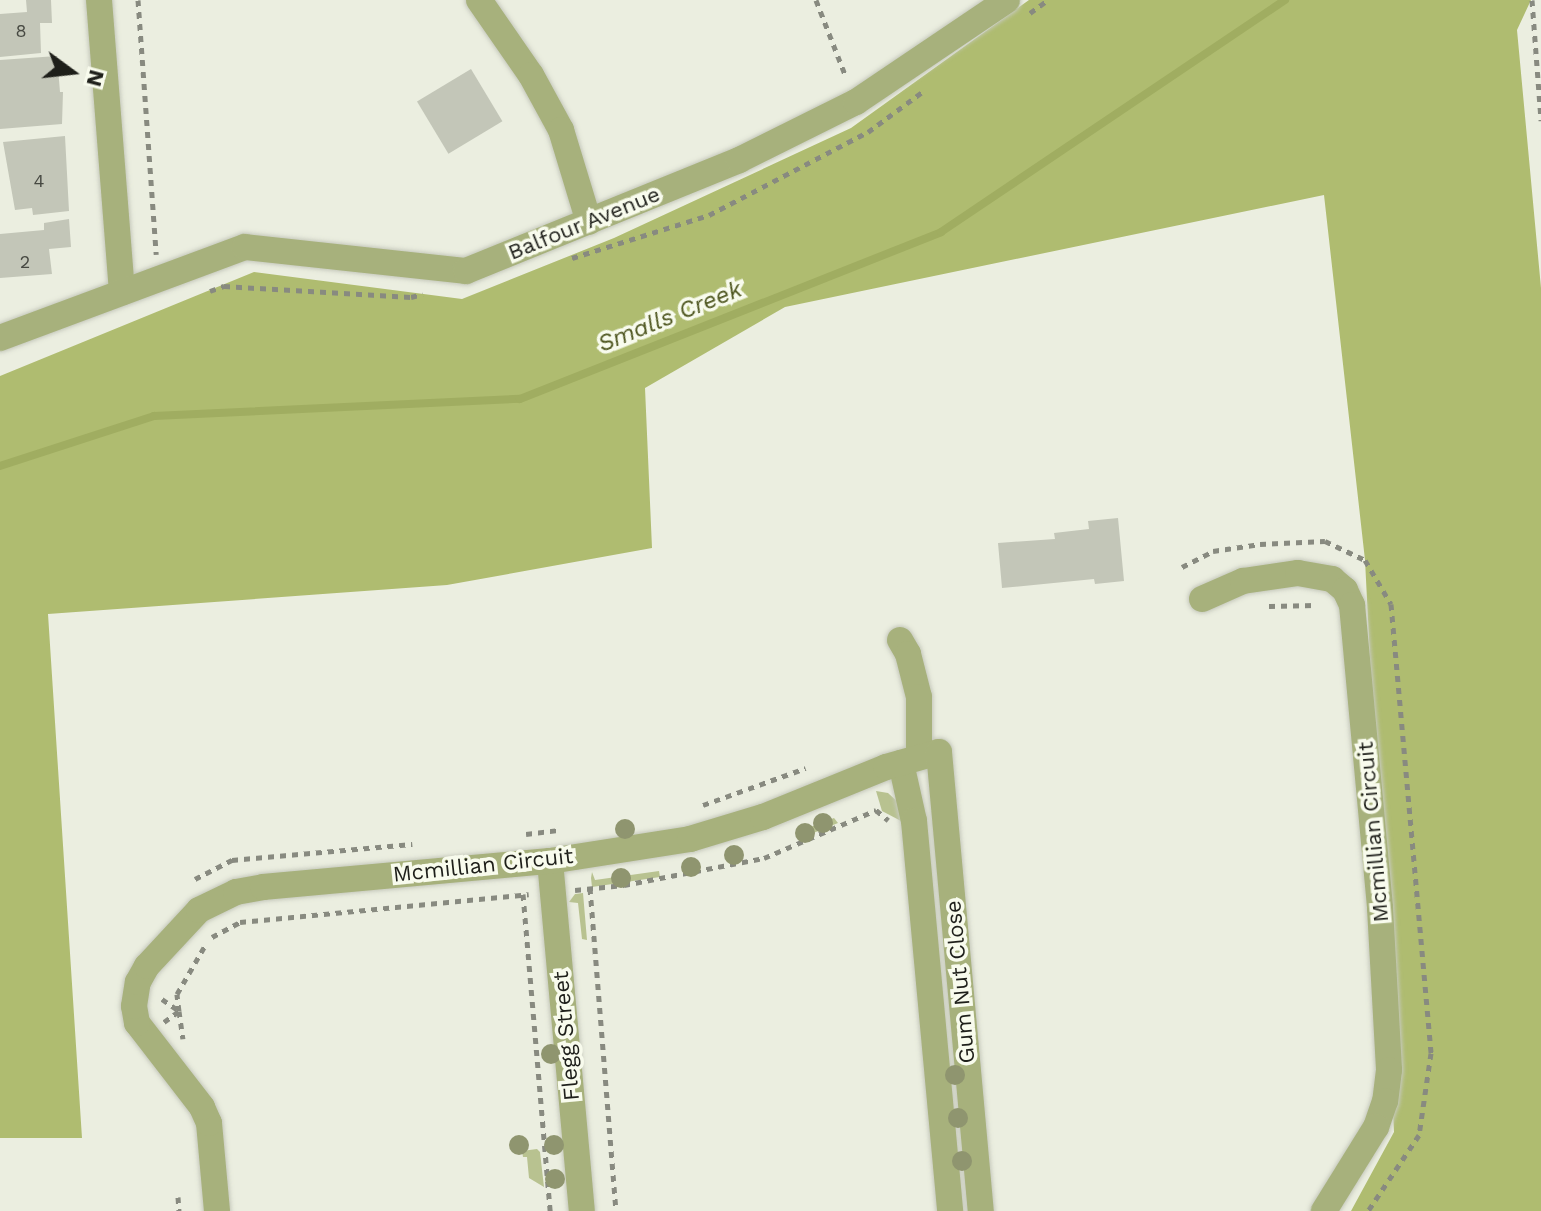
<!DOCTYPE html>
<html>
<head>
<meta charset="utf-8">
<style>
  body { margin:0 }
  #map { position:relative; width:1541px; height:1211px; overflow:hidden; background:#ebeee0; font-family:"Work Sans",sans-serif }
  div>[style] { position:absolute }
  .green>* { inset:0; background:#b8c290 }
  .forest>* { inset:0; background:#afbc70 }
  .stream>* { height:8px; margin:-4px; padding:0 4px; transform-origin:4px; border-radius:4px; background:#a0ad61 }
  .building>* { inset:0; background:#c3c6b8; transform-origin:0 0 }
  .path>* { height:5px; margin-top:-2.5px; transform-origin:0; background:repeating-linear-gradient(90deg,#888a80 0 6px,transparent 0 12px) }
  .roads { filter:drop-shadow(0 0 2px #c6c9bc) drop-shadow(0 0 2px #c6c9bc) }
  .minor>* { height:26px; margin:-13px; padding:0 13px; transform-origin:13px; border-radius:13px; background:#a7b17c }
  .trees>* { width:20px; height:20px; margin:-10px; border-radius:50%; background:#8f956f }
  span { translate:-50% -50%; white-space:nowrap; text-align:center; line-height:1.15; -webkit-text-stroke:7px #f8fbed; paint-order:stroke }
  .number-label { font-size:18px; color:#474942 }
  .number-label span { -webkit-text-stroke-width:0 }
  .street-label { font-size:22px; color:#1e1f1a }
  .water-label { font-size:24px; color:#4e561f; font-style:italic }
  .north { position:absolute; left:32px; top:32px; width:80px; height:80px; -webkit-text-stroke:6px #f8fbed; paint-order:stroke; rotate:105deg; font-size:22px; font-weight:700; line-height:32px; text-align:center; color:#1e1f1a }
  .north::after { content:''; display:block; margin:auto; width:28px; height:36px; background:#1e1f1a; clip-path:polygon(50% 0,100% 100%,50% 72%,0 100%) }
</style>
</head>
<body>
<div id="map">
  <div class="green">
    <i style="clip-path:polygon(876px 791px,888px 793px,900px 804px,901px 821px,882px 811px)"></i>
    <i style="clip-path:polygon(834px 818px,838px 823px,801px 838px,799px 833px,803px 830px)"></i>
    <i style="clip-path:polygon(659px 871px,660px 877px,592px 887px,591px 878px,592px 872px,595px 880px)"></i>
    <i style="clip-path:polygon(583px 893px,587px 940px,582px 939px,578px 903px,569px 902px,575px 894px)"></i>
    <i style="clip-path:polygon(537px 1149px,540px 1152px,544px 1187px,529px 1178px,527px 1157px,523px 1157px,522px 1151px)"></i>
  </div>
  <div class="forest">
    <i style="clip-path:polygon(1029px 0,1531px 0,1517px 30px,1541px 288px,1541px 1211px,1351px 1211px,1394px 1132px,1365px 560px,1324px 195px,785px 307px,645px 388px,652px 548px,447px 585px,48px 614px,82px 1138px,0 1138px,0 376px,254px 272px,462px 299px,614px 238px,851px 128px)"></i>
  </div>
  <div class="stream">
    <i style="left:0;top:466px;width:162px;rotate:-18deg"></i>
    <i style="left:154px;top:416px;width:366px;rotate:-2.7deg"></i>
    <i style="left:520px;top:399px;width:453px;rotate:-21.6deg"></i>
    <i style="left:941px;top:232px;width:415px;rotate:-34deg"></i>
  </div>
  <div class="building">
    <i style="clip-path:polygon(26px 0,51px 0,52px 23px,40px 23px,41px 53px,0 57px,0 14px,27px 12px)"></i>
    <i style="clip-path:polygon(57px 56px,60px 92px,63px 92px,62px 124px,0 129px,0 60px)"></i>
    <i style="left:471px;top:69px;width:61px;height:63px;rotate:59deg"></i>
    <i style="clip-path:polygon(65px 136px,69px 211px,33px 215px,32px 208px,15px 210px,3px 142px)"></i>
    <i style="clip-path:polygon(69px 219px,71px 247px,49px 249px,52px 274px,0 278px,0 234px,44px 230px,44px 223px)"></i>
    <i style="clip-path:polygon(1118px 518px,1124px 581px,1095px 584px,1094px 579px,1002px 588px,998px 543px,1055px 539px,1054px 533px,1089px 529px,1088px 521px)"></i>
  </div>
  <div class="path">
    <i style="left:138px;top:0;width:255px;rotate:85.9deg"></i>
    <i style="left:816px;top:0;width:83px;rotate:68.7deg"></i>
    <i style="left:1532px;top:0;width:121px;rotate:85.7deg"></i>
    <i style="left:1030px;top:13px;width:22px;rotate:-36deg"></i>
    <i style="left:572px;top:258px;width:144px;rotate:-17.4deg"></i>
    <i style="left:709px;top:215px;width:179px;rotate:-27.6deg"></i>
    <i style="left:868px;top:132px;width:67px;rotate:-36.5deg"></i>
    <i style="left:210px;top:291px;width:15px;rotate:-20deg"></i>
    <i style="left:224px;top:286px;width:187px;rotate:3.4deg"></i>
    <i style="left:411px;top:297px;width:12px;rotate:-14deg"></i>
    <i style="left:1182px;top:567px;width:35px;rotate:-27deg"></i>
    <i style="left:1213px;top:551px;width:48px;rotate:-8.5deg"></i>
    <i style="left:1260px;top:544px;width:65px;rotate:-2.6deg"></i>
    <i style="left:1325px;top:541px;width:44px;rotate:25.4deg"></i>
    <i style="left:1365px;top:560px;width:51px;rotate:59.4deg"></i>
    <i style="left:1391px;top:604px;width:451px;rotate:84.9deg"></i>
    <i style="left:1431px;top:1053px;width:83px;rotate:98.3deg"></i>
    <i style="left:1419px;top:1135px;width:92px;rotate:123.9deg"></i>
    <i style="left:1269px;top:606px;width:47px;rotate:-1.2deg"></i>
    <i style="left:703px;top:805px;width:109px;rotate:-19.8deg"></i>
    <i style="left:526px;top:834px;width:34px;rotate:-7deg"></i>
    <i style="left:195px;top:879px;width:42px;rotate:-27.2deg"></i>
    <i style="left:232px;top:860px;width:181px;rotate:-5.1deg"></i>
    <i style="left:590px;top:888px;width:324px;rotate:85.4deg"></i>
    <i style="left:575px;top:890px;width:49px;rotate:-5.8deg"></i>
    <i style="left:624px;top:885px;width:143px;rotate:-10.9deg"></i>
    <i style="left:764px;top:858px;width:122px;rotate:-23.2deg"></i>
    <i style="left:876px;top:810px;width:16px;rotate:40deg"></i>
    <i style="left:523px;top:894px;width:318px;rotate:85.1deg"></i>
    <i style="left:212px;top:937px;width:32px;rotate:-28deg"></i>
    <i style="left:240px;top:922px;width:290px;rotate:-5.5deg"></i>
    <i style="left:162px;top:999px;width:21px;rotate:35deg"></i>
    <i style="left:179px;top:1011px;width:17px;rotate:-97deg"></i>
    <i style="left:177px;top:994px;width:58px;rotate:-59.9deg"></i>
    <i style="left:164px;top:1022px;width:19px;rotate:-36deg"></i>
    <i style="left:179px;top:1011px;width:28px;rotate:82deg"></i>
    <i style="left:178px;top:1197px;width:14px;rotate:86deg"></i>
  </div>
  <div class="roads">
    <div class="minor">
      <i style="left:99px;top:0;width:293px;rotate:85.5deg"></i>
      <i style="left:479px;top:0;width:91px;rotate:55.3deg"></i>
      <i style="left:531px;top:75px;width:63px;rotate:61.4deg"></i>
      <i style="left:561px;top:130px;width:96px;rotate:73.1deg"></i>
      <i style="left:0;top:338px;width:261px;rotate:-20.4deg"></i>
      <i style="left:245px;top:247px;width:222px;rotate:6.2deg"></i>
      <i style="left:466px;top:271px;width:295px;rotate:-22.1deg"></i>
      <i style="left:739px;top:160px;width:131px;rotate:-26.4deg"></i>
      <i style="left:856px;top:102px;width:182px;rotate:-34deg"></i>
      <i style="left:1202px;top:599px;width:45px;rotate:-23.7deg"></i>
      <i style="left:1243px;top:581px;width:56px;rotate:-8.3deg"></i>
      <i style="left:1298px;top:573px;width:35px;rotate:10deg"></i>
      <i style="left:1332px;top:579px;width:17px;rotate:40deg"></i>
      <i style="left:1345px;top:590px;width:17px;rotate:65deg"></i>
      <i style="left:1352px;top:605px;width:304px;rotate:84.7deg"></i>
      <i style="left:1380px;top:908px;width:162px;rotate:86.8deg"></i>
      <i style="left:1389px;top:1070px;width:31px;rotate:97deg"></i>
      <i style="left:1385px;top:1101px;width:28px;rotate:109deg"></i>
      <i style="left:1376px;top:1127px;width:99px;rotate:121.8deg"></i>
      <i style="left:900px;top:640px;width:16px;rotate:60deg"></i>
      <i style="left:908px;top:654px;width:44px;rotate:75.7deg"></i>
      <i style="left:919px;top:697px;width:59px;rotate:90deg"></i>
      <i style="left:901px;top:763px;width:59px;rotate:77.4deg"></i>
      <i style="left:914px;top:821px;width:392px;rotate:84.7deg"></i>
      <i style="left:550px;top:861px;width:351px;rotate:84.8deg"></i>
      <i style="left:217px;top:1211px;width:88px;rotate:-95.2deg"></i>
      <i style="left:209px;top:1123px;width:17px;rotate:-114deg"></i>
      <i style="left:202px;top:1107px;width:106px;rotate:-127.7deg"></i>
      <i style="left:137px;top:1023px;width:17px;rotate:-100deg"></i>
      <i style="left:134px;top:1006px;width:24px;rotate:-81deg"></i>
      <i style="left:138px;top:982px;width:18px;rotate:-61deg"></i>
      <i style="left:147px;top:966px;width:76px;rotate:-47.1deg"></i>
      <i style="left:199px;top:910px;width:41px;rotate:-25.9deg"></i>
      <i style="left:236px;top:892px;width:27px;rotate:-10deg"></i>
      <i style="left:263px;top:887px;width:288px;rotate:-5.2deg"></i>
      <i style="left:550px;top:861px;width:142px;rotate:-8.9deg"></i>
      <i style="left:690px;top:839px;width:76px;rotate:-16.8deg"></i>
      <i style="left:763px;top:817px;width:133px;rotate:-22.1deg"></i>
      <i style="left:886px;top:767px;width:55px;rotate:-15.8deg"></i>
      <i style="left:939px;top:752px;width:461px;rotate:84.8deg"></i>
    </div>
  </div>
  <div class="trees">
    <i style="left:823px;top:823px"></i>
    <i style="left:625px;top:829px"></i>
    <i style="left:805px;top:833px"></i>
    <i style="left:734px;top:855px"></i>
    <i style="left:691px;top:867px"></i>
    <i style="left:621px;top:878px"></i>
    <i style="left:551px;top:1054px"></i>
    <i style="left:955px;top:1075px"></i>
    <i style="left:958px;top:1118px"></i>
    <i style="left:519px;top:1145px"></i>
    <i style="left:554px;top:1145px"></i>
    <i style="left:962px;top:1161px"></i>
    <i style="left:555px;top:1179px"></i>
  </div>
  <div class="number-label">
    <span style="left:21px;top:31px">8</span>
    <span style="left:39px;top:181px">4</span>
    <span style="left:25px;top:262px">2</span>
  </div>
  <div class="street-label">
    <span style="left:584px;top:223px;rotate:-22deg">Balfour Avenue</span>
    <span style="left:1373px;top:832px;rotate:-95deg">Mcmillian Circuit</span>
    <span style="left:483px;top:865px;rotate:-6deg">Mcmillian Circuit</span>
    <span style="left:960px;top:982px;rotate:-95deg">Gum Nut Close</span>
    <span style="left:566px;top:1036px;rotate:-95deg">Flegg Street</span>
  </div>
  <div class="water-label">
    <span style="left:670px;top:317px;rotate:-22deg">Smalls Creek</span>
  </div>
  <div class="north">N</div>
</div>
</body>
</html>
